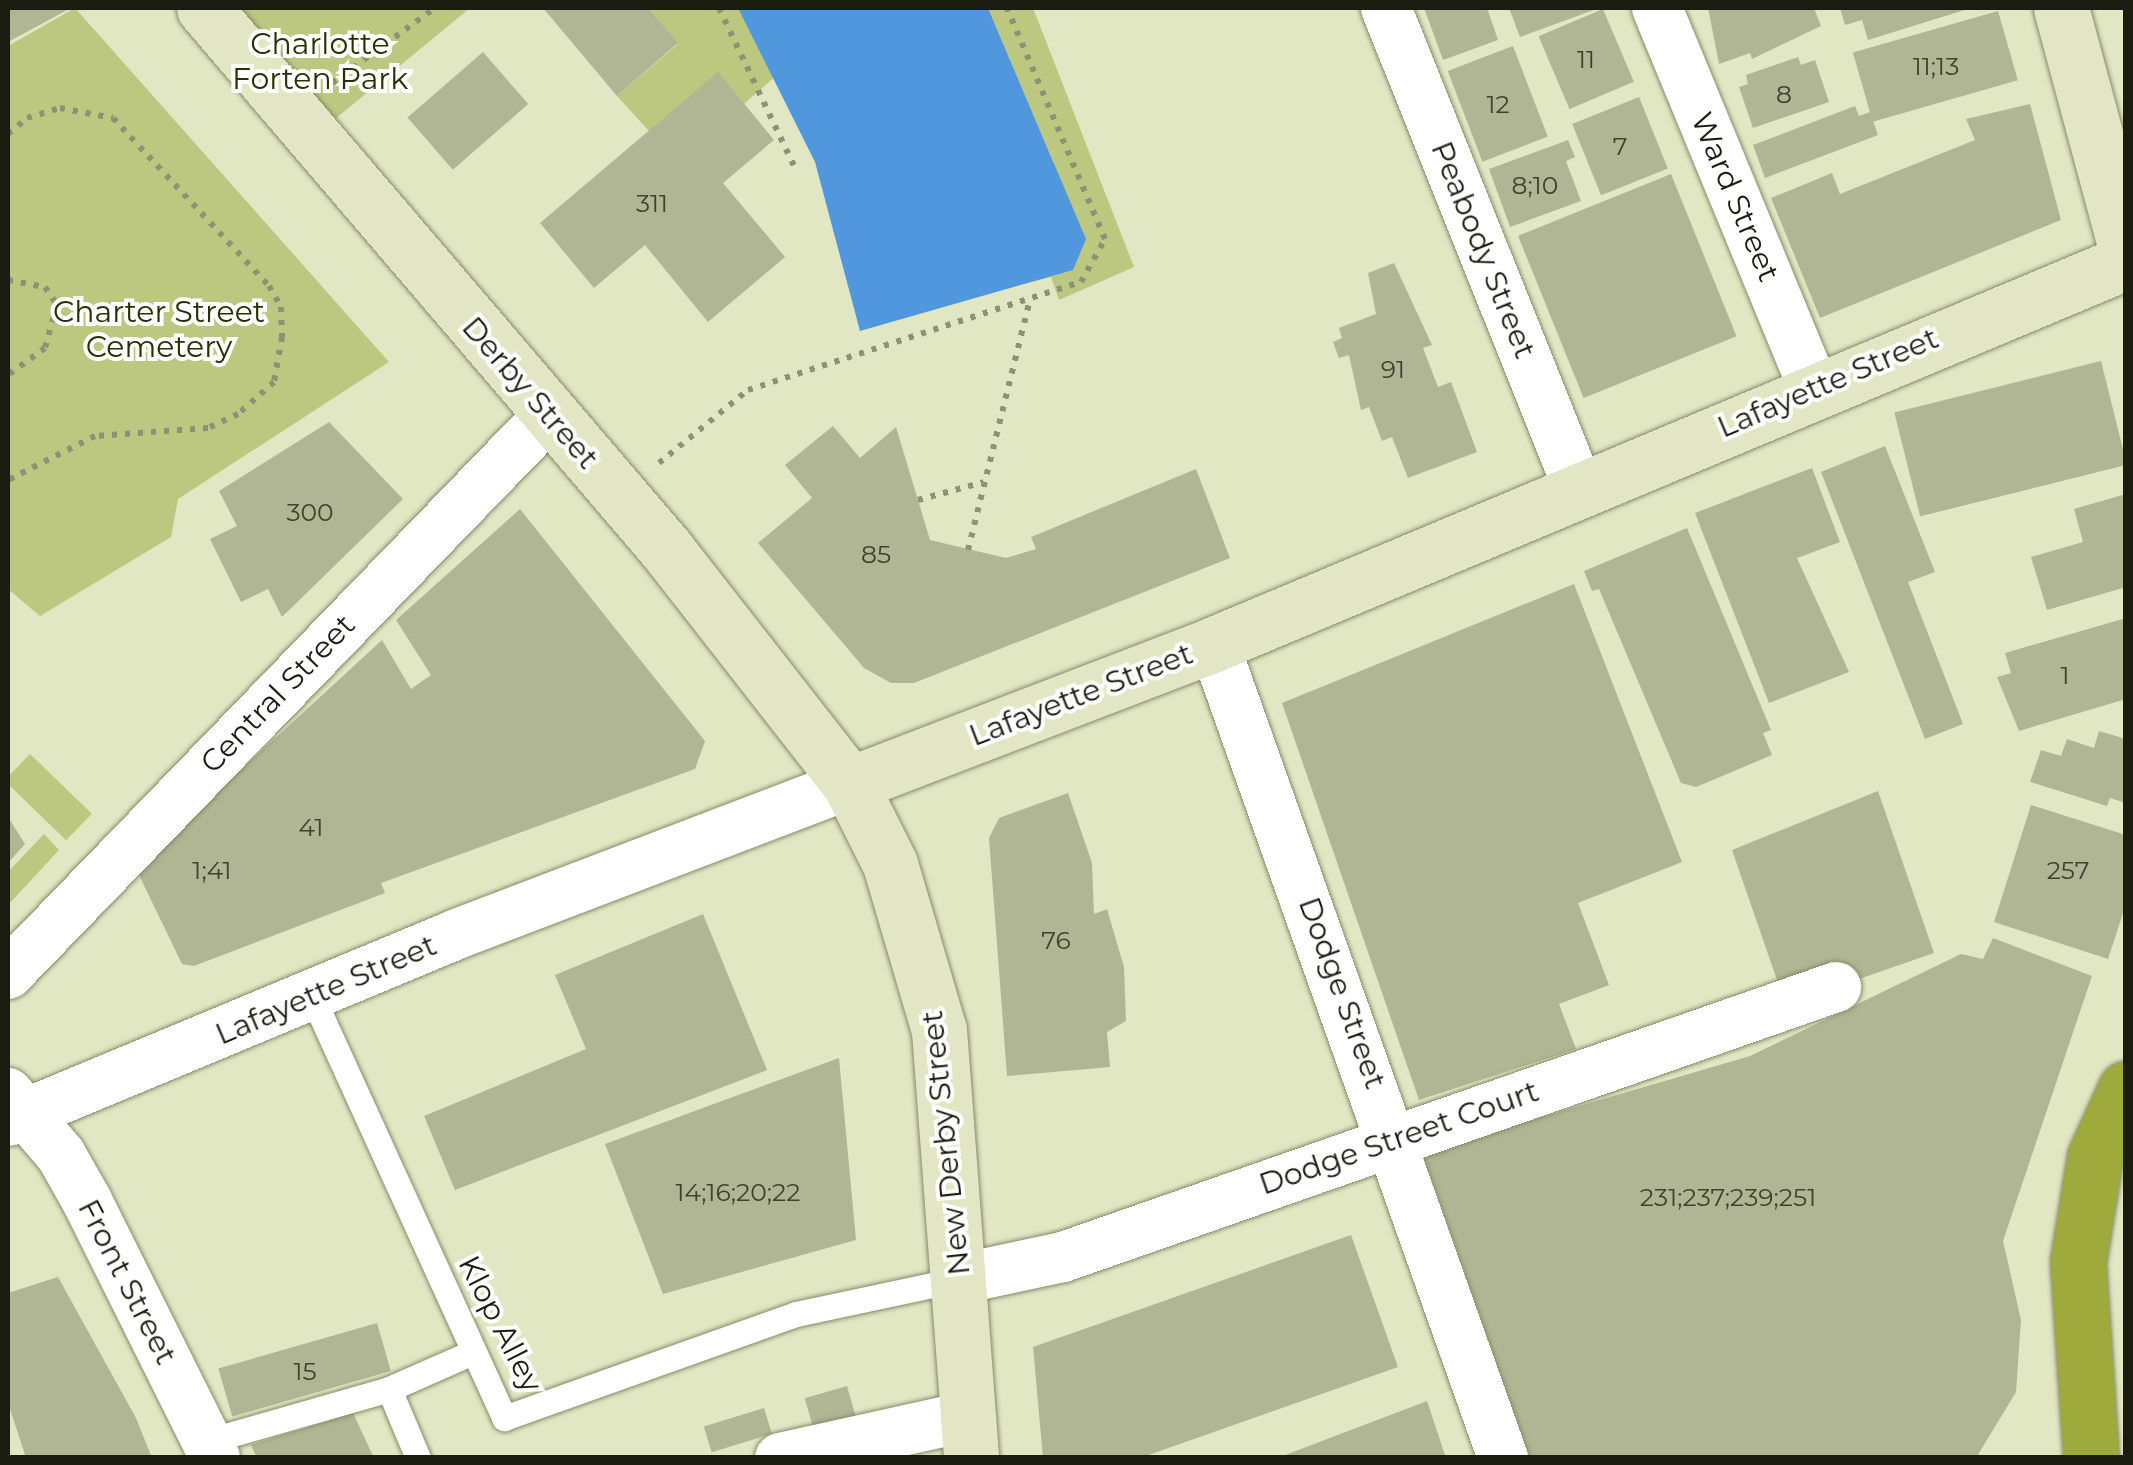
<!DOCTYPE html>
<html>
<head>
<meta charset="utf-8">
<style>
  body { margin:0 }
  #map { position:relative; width:2133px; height:1465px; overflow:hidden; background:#e0e7c2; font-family:Montserrat,sans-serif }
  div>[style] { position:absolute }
  .green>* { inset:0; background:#bcc77f; transform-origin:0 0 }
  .water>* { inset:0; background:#5197dd }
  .building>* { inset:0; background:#b0b693; transform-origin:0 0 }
  .path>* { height:6px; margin-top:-3px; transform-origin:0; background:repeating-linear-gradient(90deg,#8d9277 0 5px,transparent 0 13px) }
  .roads { filter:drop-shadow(0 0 2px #858b69) drop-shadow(0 0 2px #858b69) }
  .lane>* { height:25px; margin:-12.5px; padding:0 12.5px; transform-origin:12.5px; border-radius:12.5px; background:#fff }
  .street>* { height:50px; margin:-25px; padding:0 25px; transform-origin:25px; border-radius:25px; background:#fff }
  .secondary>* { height:55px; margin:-27.5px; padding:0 27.5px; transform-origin:27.5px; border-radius:27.5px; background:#e2e6c4 }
  .highway>* { height:55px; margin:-27.5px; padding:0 27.5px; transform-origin:27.5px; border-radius:27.5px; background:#9eab3c }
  span { translate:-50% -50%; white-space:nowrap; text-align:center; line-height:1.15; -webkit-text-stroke:8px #fff; paint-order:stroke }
  .number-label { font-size:25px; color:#404230 }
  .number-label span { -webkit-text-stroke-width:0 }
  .park-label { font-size:30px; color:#2a2f03 }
  .street-label { font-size:30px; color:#1a1c0f }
  .frame { position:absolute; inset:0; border:10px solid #1a1c0f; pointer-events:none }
</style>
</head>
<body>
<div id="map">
  <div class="green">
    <i style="clip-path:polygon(75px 8px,389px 362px,178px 499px,171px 537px,40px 616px,8px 589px,8px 46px)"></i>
    <i style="clip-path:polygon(204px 8px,470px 8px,312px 138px)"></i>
    <i style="clip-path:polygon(648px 8px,884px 8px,815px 162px,778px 74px,744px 104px,718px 73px,649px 131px,617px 96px,678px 44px)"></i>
    <i style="clip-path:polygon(988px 8px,1033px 8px,1134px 267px,1059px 300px,1051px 277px,1020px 285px,1054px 163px)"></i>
    <i style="left:30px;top:754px;width:86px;height:37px;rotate:44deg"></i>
    <i style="clip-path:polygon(44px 834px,59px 850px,8px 905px,8px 872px)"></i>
  </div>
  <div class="water">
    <i style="clip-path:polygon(738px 8px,988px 8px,1086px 239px,1073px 270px,860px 331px,815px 162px)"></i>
  </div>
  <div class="building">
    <i style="clip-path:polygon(8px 8px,71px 8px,8px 42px)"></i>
    <i style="clip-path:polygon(543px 8px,648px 8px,678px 43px,617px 96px)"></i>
    <i style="clip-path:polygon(1424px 8px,1487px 8px,1498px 40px,1443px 60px)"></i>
    <i style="clip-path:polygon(1509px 8px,1599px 8px,1520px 37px)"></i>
    <i style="clip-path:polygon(1708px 8px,1814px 8px,1821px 26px,1752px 59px,1750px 53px,1719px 64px)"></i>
    <i style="clip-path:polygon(1840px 8px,1971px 8px,1868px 40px,1862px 20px,1845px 25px)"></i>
    <i style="left:1603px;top:9px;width:79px;height:70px;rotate:67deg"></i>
    <i style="left:1998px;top:11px;width:72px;height:151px;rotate:74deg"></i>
    <i style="left:1513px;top:46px;width:97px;height:70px;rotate:69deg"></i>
    <i style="left:483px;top:52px;width:69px;height:100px;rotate:49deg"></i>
    <i style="clip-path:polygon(1798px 57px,1801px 65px,1815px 60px,1829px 102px,1753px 128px,1739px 87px,1748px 84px,1746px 75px)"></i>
    <i style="clip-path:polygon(718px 72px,774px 140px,723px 183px,785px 257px,708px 322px,645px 245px,594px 288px,540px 223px)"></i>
    <i style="left:1639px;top:97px;width:77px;height:72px;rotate:68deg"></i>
    <i style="clip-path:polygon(2030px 104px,2061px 220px,1820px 318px,1771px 198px,1832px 173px,1840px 194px,1975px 140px,1966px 119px)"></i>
    <i style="clip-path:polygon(1855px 106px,1859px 116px,1870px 112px,1878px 135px,1765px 178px,1753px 145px)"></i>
    <i style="clip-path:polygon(1568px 140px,1575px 157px,1566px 161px,1581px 201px,1510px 227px,1489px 169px)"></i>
    <i style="left:1671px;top:174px;width:175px;height:165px;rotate:68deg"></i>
    <i style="clip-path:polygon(1394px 263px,1432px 345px,1423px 348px,1438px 387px,1451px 382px,1477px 452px,1408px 478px,1392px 437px,1382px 441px,1369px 407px,1361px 410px,1349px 355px,1339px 358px,1333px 342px,1342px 338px,1339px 328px,1376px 314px,1368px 273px)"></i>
    <i style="left:2101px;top:361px;width:107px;height:213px;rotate:76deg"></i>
    <i style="clip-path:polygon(329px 422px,403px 499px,282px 617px,268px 589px,241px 602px,210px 539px,237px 526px,219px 491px)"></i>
    <i style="clip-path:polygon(833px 426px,860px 458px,896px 427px,930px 540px,1006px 558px,1036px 549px,1031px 537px,1196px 469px,1230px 558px,914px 683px,891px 683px,864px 668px,758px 543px,812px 498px,785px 465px)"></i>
    <i style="clip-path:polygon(1885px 446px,1935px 572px,1908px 582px,1963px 724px,1925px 739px,1821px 472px)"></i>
    <i style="clip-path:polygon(1812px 468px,1840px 542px,1797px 558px,1849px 672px,1769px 703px,1695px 513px)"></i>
    <i style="clip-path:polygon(2126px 494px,2126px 587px,2047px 610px,2031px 557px,2083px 542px,2074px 509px)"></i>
    <i style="clip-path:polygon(520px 509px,705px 741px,695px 769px,381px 883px,385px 893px,194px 966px,182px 964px,137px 871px,146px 868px,142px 861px,382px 640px,411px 689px,431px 675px,396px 620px)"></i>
    <i style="clip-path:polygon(1687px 528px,1771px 730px,1763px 733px,1772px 755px,1696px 787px,1681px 783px,1599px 589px,1592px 591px,1584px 571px)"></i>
    <i style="clip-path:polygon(1574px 584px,1682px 862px,1578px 903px,1609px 985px,1559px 1004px,1576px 1049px,1419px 1100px,1282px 703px)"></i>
    <i style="clip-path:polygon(2126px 618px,2126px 699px,2019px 731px,1997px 677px,2011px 673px,2005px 653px)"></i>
    <i style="clip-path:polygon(2099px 731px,2126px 739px,2126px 803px,2110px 798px,2107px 806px,2030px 782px,2041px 750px,2061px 756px,2067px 739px,2094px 748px)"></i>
    <i style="clip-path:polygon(1878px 791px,1934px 953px,1836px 987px,1778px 983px,1732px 850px)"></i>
    <i style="clip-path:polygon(1068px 793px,1092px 863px,1094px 914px,1107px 909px,1124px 967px,1126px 1021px,1107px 1032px,1110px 1067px,1007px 1076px,989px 838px,999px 818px)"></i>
    <i style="clip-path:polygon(2031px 805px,2126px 835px,2126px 904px,2108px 959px,1994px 922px)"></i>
    <i style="clip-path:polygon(8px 817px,25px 844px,8px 863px)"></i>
    <i style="clip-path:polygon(703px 914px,767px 1070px,455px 1190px,424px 1116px,586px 1049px,555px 975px)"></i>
    <i style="clip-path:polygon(1993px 938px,2092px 976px,2003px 1241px,2021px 1320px,2016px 1392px,1976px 1458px,1530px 1458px,1422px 1152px,1750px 1056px,1961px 954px,1983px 959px)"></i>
    <i style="clip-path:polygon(839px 1058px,856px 1240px,663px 1294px,605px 1144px)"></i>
    <i style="clip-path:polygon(1351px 1235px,1398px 1367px,1140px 1458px,1043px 1458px,1033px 1347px)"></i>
    <i style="clip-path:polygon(58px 1277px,136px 1418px,152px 1458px,26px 1458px,8px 1403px,8px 1293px)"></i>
    <i style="left:377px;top:1323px;width:50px;height:165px;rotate:74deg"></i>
    <i style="left:847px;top:1386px;width:35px;height:44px;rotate:74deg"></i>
    <i style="clip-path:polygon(1427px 1401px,1446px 1458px,1280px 1458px,1280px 1457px)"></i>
    <i style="left:764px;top:1408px;width:27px;height:63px;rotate:73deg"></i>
    <i style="clip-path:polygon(353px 1413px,374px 1458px,257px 1458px,251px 1445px)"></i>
  </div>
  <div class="path">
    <i style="left:719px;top:8px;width:182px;rotate:64.6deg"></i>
    <i style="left:332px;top:83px;width:127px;rotate:-36.1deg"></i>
    <i style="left:8px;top:134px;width:25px;rotate:-40deg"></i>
    <i style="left:27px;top:118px;width:34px;rotate:-17deg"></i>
    <i style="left:60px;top:108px;width:54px;rotate:10.7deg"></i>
    <i style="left:113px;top:118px;width:229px;rotate:47.1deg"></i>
    <i style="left:269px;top:286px;width:24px;rotate:60deg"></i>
    <i style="left:281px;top:307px;width:30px;rotate:88deg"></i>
    <i style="left:282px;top:337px;width:46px;rotate:100.1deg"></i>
    <i style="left:274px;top:382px;width:48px;rotate:138.4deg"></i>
    <i style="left:238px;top:414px;width:33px;rotate:155deg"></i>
    <i style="left:208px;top:428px;width:113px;rotate:176deg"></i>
    <i style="left:95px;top:436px;width:97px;rotate:153.2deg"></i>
    <i style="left:8px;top:280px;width:38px;rotate:11deg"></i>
    <i style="left:45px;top:287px;width:22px;rotate:56deg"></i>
    <i style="left:57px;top:305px;width:45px;rotate:105.6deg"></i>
    <i style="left:45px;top:348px;width:46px;rotate:143.9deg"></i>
    <i style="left:659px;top:463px;width:115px;rotate:-39.4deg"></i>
    <i style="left:748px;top:390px;width:350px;rotate:-18deg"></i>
    <i style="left:1081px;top:282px;width:49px;rotate:-60.8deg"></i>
    <i style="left:1105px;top:239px;width:251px;rotate:-113deg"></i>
    <i style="left:918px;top:500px;width:68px;rotate:-15.3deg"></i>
    <i style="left:968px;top:550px;width:259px;rotate:-76.1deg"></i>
  </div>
  <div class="roads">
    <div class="lane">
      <i style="left:312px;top:996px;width:464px;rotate:65.5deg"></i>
      <i style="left:504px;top:1418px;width:310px;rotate:-19.6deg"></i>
      <i style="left:796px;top:1314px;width:168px;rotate:-12deg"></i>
      <i style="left:389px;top:1389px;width:92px;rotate:-23.8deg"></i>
      <i style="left:208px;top:1441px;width:188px;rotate:-16deg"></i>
      <i style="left:389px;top:1389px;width:75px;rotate:67.2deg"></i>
    </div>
    <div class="street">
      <i style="left:1386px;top:8px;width:521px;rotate:68.16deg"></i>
      <i style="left:1657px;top:8px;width:409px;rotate:67.6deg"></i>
      <i style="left:1214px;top:644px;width:864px;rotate:70.45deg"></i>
      <i style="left:8px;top:974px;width:778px;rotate:-45.94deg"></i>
      <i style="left:8px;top:1093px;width:82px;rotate:49.5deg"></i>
      <i style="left:61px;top:1155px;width:53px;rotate:60.5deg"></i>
      <i style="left:87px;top:1201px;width:287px;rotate:63.5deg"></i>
      <i style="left:8px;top:1121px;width:486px;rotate:-22.6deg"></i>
      <i style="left:457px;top:934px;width:421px;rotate:-20.9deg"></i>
      <i style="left:960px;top:1279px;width:105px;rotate:-12.1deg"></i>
      <i style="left:1063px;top:1257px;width:819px;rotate:-19.25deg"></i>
      <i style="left:780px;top:1458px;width:195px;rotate:-12.5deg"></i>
    </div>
    <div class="secondary">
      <i style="left:204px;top:8px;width:713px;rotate:49.49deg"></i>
      <i style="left:667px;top:550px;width:297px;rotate:52deg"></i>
      <i style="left:850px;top:784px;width:89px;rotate:63.4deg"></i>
      <i style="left:890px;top:864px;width:173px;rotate:73.6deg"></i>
      <i style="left:939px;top:1030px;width:429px;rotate:85.7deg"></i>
      <i style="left:2061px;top:8px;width:250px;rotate:74.9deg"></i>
      <i style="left:850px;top:784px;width:390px;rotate:-21deg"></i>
      <i style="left:1214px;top:644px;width:989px;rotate:-22.73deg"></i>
    </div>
    <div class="highway">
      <i style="left:2091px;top:1458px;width:196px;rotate:-93.8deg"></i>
      <i style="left:2078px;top:1262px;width:106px;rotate:-80.8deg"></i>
      <i style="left:2095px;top:1157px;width:75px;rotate:-65.5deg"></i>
    </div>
  </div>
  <div class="number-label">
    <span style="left:1586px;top:59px">11</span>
    <span style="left:1936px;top:66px">11;13</span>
    <span style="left:1784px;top:94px">8</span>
    <span style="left:1498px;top:104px">12</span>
    <span style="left:1620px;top:146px">7</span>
    <span style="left:1535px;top:185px">8;10</span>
    <span style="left:652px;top:203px">311</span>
    <span style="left:1393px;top:369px">91</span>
    <span style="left:310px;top:512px">300</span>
    <span style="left:876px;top:554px">85</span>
    <span style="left:2065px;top:675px">1</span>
    <span style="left:311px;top:827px">41</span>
    <span style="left:212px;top:870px">1;41</span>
    <span style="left:2068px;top:870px">257</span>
    <span style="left:1056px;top:940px">76</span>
    <span style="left:738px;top:1192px">14;16;20;22</span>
    <span style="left:1728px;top:1197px">231;237;239;251</span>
    <span style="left:305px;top:1371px">15</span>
  </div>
  <div class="park-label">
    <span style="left:320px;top:61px">Charlotte<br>Forten Park</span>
    <span style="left:159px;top:329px">Charter Street<br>Cemetery</span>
  </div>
  <div class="street-label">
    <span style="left:1735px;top:197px;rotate:67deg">Ward Street</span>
    <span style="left:1483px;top:250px;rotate:68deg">Peabody Street</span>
    <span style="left:1828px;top:383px;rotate:-23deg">Lafayette Street</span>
    <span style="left:530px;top:393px;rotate:49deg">Derby Street</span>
    <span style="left:278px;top:694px;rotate:-46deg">Central Street</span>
    <span style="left:1081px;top:695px;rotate:-21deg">Lafayette Street</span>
    <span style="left:326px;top:990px;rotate:-23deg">Lafayette Street</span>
    <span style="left:1342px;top:993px;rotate:70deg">Dodge Street</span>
    <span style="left:1399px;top:1138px;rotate:-19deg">Dodge Street Court</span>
    <span style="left:946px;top:1143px;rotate:-96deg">New Derby Street</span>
    <span style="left:127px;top:1282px;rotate:63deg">Front Street</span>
    <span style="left:500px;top:1324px;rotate:63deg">Klop Alley</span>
  </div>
  <div class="frame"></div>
</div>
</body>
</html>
